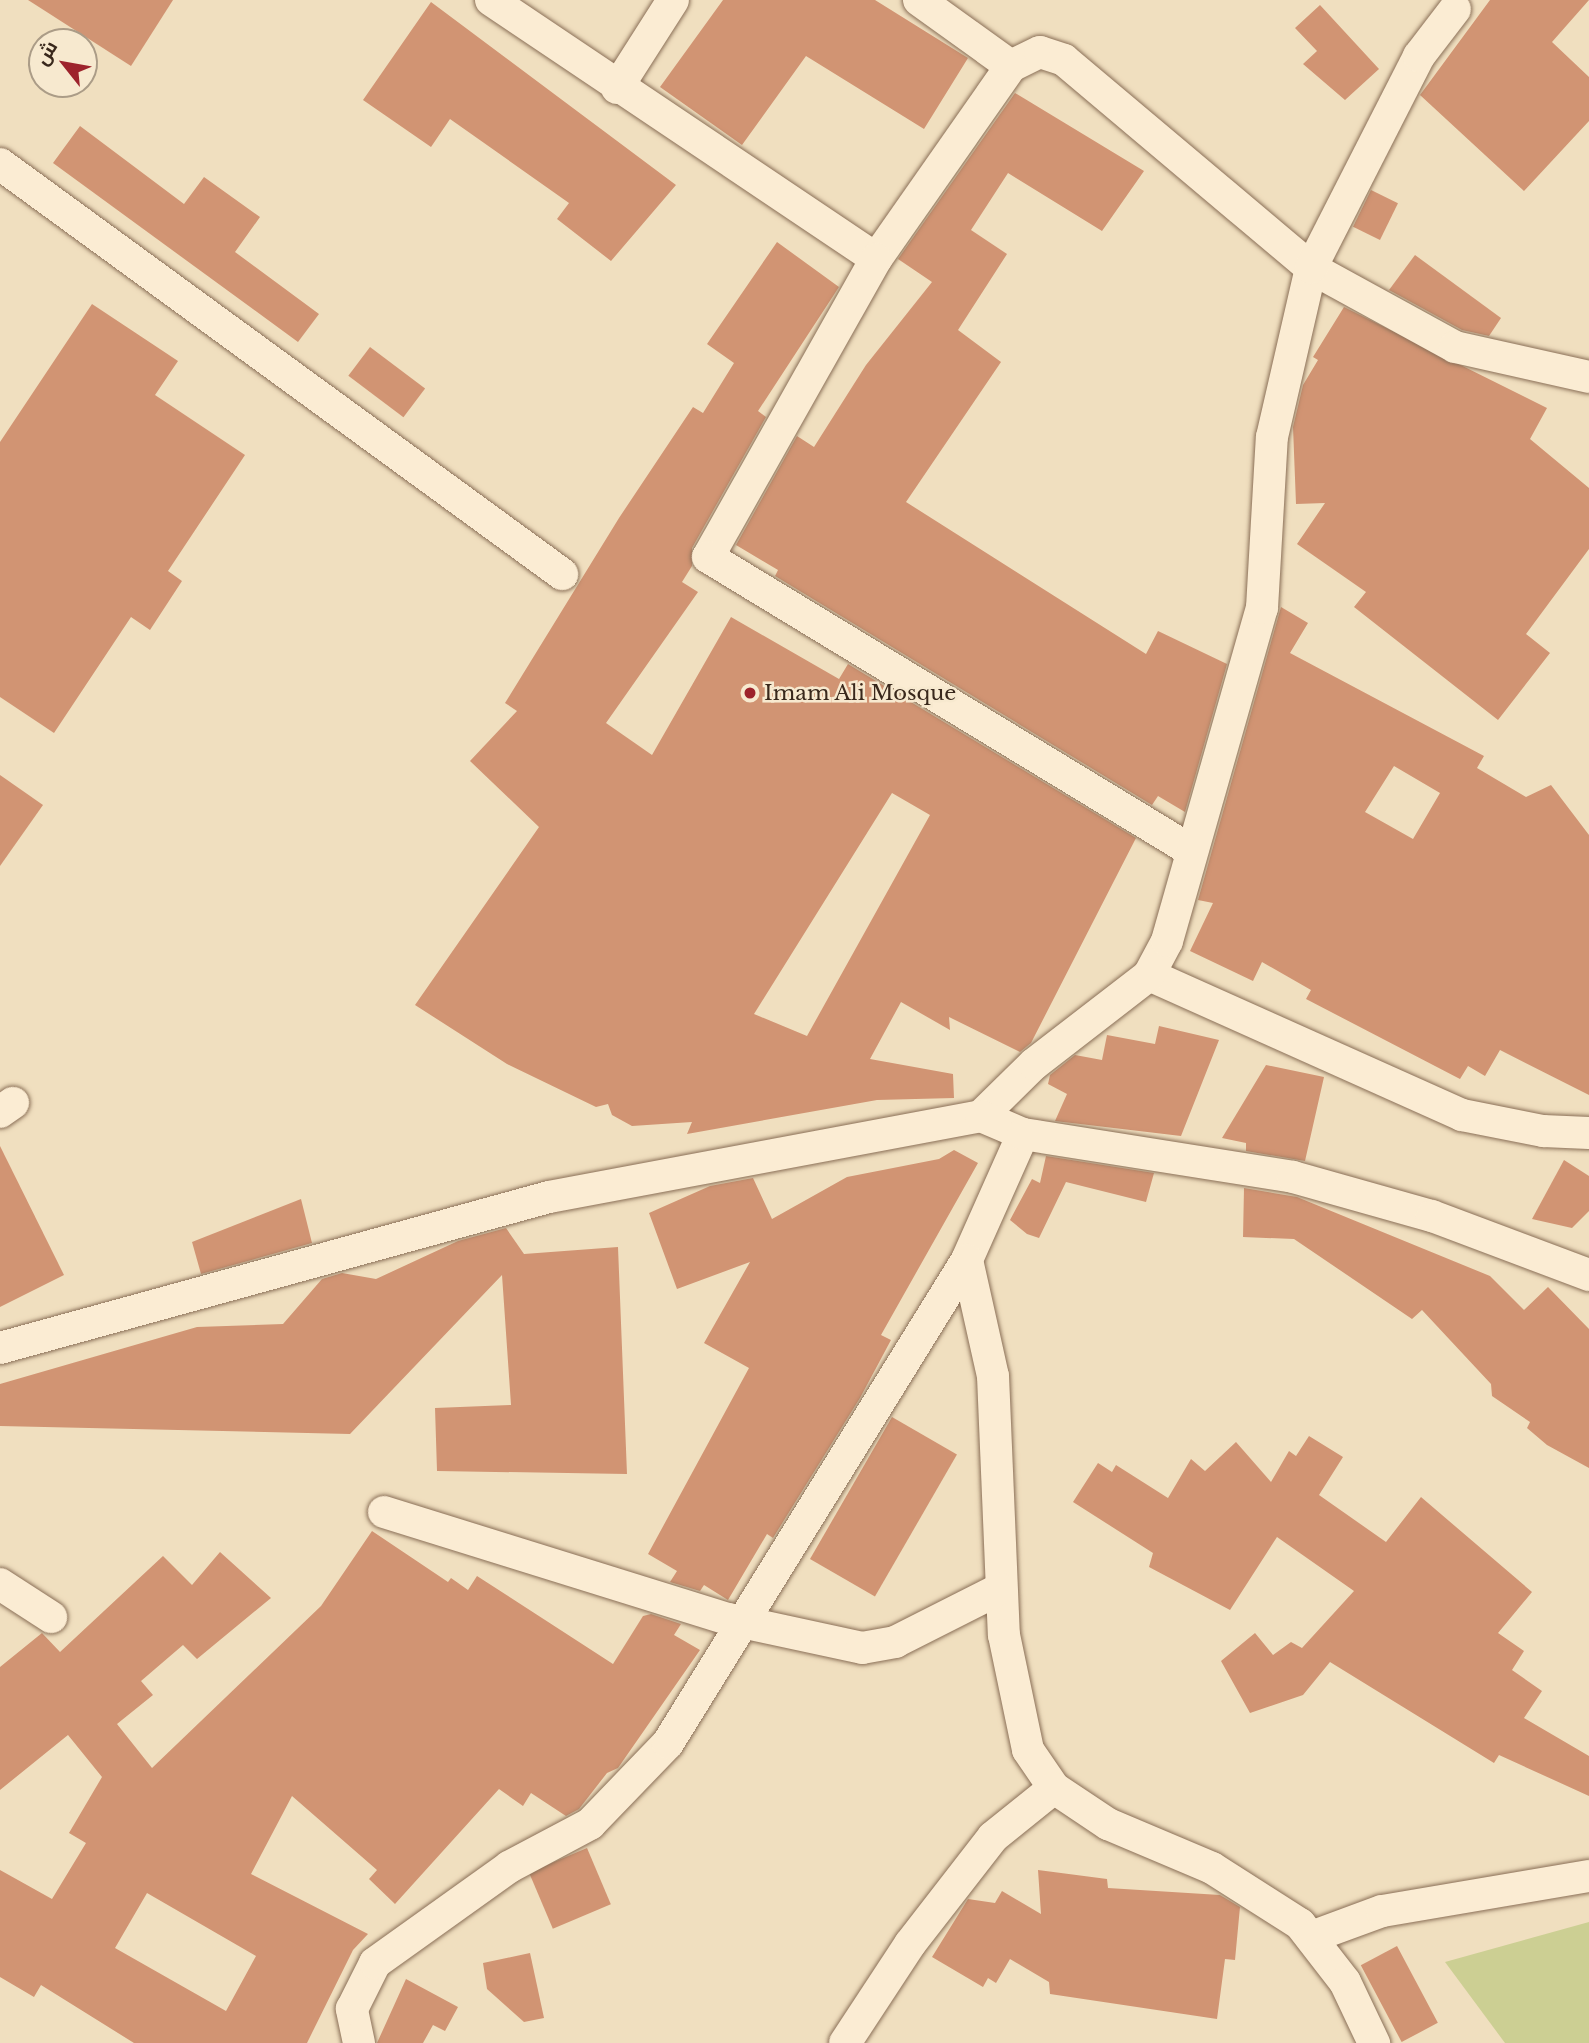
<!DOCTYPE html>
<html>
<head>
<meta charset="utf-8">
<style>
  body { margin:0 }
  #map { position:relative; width:1589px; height:2043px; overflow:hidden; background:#f0dfbf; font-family:"Libre Baskerville",Cairo,serif }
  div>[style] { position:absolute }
  .green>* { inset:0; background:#cccf93 }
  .building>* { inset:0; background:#d19473; transform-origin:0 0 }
  .roads { filter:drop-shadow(0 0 2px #8a6f57) drop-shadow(0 0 2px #8a6f57) }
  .street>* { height:32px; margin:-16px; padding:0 16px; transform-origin:16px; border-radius:16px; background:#fbecd3 }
  .dots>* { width:19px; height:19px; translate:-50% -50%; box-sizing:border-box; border:4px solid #f7e9cf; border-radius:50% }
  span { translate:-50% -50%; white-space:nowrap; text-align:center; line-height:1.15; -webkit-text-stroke:5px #f7e9cf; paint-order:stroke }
  .poi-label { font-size:21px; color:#39281c }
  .left { translate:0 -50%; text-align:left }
  .north { position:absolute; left:28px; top:28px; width:70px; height:70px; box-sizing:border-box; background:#f7e9cf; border:2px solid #ab9c87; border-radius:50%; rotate:301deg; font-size:19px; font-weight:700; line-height:28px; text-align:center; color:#39281c }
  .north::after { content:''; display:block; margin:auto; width:24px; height:32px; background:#9d232c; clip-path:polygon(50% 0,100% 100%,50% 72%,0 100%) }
</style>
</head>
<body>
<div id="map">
  <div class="green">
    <i style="clip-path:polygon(1589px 1922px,1589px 2043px,1505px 2043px,1445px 1962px)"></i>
  </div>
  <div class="building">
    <i style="clip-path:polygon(28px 0,173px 0,131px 66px)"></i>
    <i style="clip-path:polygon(723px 0,875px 0,968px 58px,924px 129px,806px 56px,742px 145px,660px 87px)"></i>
    <i style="clip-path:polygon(1490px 0,1589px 0,1552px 42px,1589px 77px,1589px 121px,1524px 191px,1420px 95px)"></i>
    <i style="clip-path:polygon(431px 2px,676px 185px,611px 261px,557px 219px,569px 203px,450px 119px,431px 147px,363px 100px)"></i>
    <i style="clip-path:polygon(1320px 5px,1379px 69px,1345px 100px,1303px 64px,1317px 51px,1295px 28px)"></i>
    <i style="clip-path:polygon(1015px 93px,1144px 171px,1102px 231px,1008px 173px,971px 230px,1007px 254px,958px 330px,1001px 362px,906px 502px,1146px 654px,1158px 631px,1227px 664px,1185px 812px,1158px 796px,1152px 805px,775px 576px,778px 570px,736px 545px,797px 436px,814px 447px,866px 365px,932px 282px,898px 259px)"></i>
    <i style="clip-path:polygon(80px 126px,184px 204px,204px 177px,260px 217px,235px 252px,319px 314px,298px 342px,53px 163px)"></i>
    <i style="left:1371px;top:190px;width:30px;height:41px;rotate:26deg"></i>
    <i style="clip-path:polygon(evenodd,777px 242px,839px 287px,758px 411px,766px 417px,692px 548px,692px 566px,682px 582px,698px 592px,606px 723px,652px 755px,731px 617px,839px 679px,848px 664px,1136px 838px,1031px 1043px,1020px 1052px,949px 1017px,950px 1030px,901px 1002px,870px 1059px,953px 1074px,954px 1098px,877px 1100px,687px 1134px,692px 1122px,632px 1126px,612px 1115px,608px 1104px,596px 1107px,507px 1064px,415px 1005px,539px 827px,470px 761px,517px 711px,505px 703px,619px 518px,693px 407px,703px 413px,734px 363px,707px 344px,777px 242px,892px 793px,930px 815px,807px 1036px,754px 1014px,892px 793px)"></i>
    <i style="clip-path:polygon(1415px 255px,1501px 318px,1489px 336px,1462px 330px,1389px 290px)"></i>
    <i style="clip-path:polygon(92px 304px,178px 361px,155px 395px,245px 455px,168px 571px,182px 581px,150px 630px,131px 617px,54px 733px,0 697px,0 442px)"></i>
    <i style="clip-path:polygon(1344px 307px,1547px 408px,1530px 439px,1589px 488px,1589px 549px,1526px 634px,1550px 653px,1498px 720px,1354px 607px,1366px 592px,1297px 544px,1325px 503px,1296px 504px,1293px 427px,1303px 385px,1318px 360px,1313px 357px)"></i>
    <i style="left:370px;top:347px;width:69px;height:36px;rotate:37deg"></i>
    <i style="clip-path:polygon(evenodd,1281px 607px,1308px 623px,1290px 653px,1484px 756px,1477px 768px,1526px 797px,1551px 785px,1589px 835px,1589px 1095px,1500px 1050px,1485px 1076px,1468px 1066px,1460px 1079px,1306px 999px,1311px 990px,1262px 962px,1253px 981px,1190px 951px,1213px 903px,1198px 900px,1281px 607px,1394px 766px,1440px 793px,1413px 839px,1365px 812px,1394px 766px)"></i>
    <i style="clip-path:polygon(0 775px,43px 805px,0 866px)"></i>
    <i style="clip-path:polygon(1159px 1026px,1219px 1040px,1181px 1136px,1055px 1121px,1067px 1094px,1048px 1084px,1050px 1075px,1075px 1055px,1102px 1060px,1107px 1035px,1155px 1044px)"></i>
    <i style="clip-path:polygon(1266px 1065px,1324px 1077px,1305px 1161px,1246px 1151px,1246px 1143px,1222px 1138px)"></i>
    <i style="clip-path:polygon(0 1146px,64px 1275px,0 1307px)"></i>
    <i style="clip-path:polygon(954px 1150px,978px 1163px,881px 1335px,891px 1340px,860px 1398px,773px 1538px,767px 1534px,728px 1600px,704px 1585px,700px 1591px,670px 1582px,677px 1571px,648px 1554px,749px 1368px,704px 1343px,750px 1262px,677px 1289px,649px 1213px,710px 1186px,753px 1178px,772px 1219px,847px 1177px,939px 1159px)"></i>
    <i style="clip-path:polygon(1046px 1156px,1154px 1173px,1146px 1202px,1066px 1182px,1039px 1238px,1027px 1234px,1010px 1220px,1032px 1179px,1040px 1183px)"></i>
    <i style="clip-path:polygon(1564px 1160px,1589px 1176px,1589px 1211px,1572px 1228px,1532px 1219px)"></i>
    <i style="clip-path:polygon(1244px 1188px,1297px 1197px,1490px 1276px,1524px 1310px,1548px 1287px,1589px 1329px,1589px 1468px,1547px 1445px,1527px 1428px,1530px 1422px,1492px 1396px,1491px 1384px,1422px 1310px,1412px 1319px,1294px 1239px,1243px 1237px)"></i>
    <i style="clip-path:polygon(301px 1199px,312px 1243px,201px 1274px,192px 1242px)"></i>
    <i style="clip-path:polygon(506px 1228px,524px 1254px,618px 1247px,627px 1474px,437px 1471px,435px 1408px,511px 1405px,502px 1275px,350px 1434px,0 1426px,0 1384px,197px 1327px,283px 1324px,322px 1279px,342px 1273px,376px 1279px,458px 1241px)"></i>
    <i style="left:892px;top:1417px;width:75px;height:164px;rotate:30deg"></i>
    <i style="clip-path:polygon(1309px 1436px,1343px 1457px,1319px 1495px,1386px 1542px,1421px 1497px,1532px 1592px,1498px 1633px,1524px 1651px,1512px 1670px,1542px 1691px,1524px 1718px,1589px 1756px,1589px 1796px,1499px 1755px,1494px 1763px,1330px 1662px,1303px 1695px,1250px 1713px,1221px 1661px,1255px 1633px,1273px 1655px,1291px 1642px,1302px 1648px,1354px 1591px,1277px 1537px,1230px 1610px,1149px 1567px,1153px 1553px,1073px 1502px,1098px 1463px,1112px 1472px,1116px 1465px,1168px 1498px,1191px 1459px,1205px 1471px,1236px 1442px,1271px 1482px,1289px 1451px,1296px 1456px)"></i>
    <i style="clip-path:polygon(evenodd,372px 1531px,448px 1582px,451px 1578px,468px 1590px,477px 1576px,613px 1664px,643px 1616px,651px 1614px,681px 1624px,674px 1635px,700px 1650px,618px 1768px,607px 1773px,579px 1809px,566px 1816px,531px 1793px,523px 1806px,499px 1789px,395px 1904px,369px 1879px,377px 1870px,292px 1796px,251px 1874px,368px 1934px,353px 1950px,307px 2043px,134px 2043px,41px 1985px,34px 1997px,0 1977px,0 1870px,52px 1899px,86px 1843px,69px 1833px,102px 1777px,68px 1735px,0 1790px,0 1667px,42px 1633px,60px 1652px,163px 1556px,192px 1585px,220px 1552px,271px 1598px,197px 1659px,183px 1645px,141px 1681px,153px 1695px,117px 1724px,152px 1768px,321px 1606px,372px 1531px,147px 1893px,256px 1956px,226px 2011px,115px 1948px,147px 1893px)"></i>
    <i style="left:587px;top:1848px;width:61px;height:63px;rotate:67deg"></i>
    <i style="clip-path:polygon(1038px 1870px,1107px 1879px,1108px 1888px,1220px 1895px,1240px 1907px,1235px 1960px,1225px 1959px,1217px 2019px,1050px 1994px,1049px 1982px,1010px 1959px,996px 1983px,988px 1978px,983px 1987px,932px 1957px,968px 1899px,995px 1903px,1002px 1891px,1041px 1914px)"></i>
    <i style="left:1397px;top:1946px;width:87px;height:41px;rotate:62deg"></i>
    <i style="clip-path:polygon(530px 1953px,544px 2018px,524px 2022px,487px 1989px,483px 1963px)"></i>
    <i style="clip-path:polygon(406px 1979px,458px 2007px,445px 2031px,433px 2025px,423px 2043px,377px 2043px)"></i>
  </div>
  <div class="roads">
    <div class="street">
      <i style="left:491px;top:0;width:464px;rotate:33.9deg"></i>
      <i style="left:876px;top:259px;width:236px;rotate:-55deg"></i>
      <i style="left:1011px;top:66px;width:32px;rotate:-26deg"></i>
      <i style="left:1040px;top:52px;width:25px;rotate:18deg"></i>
      <i style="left:1064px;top:60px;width:323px;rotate:40.1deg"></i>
      <i style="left:1311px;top:268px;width:164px;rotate:28.7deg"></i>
      <i style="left:1455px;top:347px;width:137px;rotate:12.6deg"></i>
      <i style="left:919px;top:0;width:113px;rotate:35.7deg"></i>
      <i style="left:617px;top:88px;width:104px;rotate:-57.5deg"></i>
      <i style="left:0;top:164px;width:696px;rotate:36.11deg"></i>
      <i style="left:876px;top:259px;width:342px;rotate:119.4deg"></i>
      <i style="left:708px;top:557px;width:566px;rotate:31.28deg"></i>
      <i style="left:1149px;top:975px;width:343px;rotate:24.1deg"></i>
      <i style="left:1462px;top:1115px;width:83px;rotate:11.2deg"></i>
      <i style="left:1543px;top:1131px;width:46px;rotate:2.5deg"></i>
      <i style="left:0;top:1112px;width:16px;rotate:-35deg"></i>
      <i style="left:981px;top:1116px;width:74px;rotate:-44.5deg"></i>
      <i style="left:1034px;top:1064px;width:145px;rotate:-37.7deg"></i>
      <i style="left:1149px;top:975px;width:38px;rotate:-62deg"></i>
      <i style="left:1167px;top:941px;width:346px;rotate:-74.1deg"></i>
      <i style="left:1262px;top:608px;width:171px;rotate:-86.7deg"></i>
      <i style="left:1272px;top:437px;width:173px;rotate:-77deg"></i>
      <i style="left:1311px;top:268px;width:238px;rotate:-63deg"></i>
      <i style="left:1419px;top:56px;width:59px;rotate:-52.5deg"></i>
      <i style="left:1023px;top:1134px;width:138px;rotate:114deg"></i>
      <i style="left:967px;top:1260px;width:119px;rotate:77.4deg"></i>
      <i style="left:993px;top:1376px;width:259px;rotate:87.6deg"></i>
      <i style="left:1004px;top:1635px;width:117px;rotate:78.2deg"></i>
      <i style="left:1028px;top:1750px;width:46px;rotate:55.6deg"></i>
      <i style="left:1054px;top:1788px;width:65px;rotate:33.7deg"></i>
      <i style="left:1108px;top:1824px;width:113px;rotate:22.9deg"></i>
      <i style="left:1212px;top:1868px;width:104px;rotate:32.5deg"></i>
      <i style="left:1300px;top:1924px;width:73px;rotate:52.2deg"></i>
      <i style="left:1345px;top:1982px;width:68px;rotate:64.6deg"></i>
      <i style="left:0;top:1348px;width:569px;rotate:-15.38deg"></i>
      <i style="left:549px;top:1197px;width:440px;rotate:-10.6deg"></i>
      <i style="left:981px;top:1116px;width:46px;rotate:23.2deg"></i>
      <i style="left:1023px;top:1134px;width:273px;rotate:9deg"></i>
      <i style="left:1293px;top:1177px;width:144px;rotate:15.7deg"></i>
      <i style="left:1432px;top:1216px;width:168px;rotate:20.6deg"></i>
      <i style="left:384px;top:1512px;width:360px;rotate:17.3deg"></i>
      <i style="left:728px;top:1619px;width:137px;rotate:12.2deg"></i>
      <i style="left:862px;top:1648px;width:34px;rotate:-10deg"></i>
      <i style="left:895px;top:1642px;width:118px;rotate:-26.8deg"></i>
      <i style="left:0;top:1584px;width:61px;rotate:32.9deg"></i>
      <i style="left:1314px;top:1936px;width:72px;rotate:-20.2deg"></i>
      <i style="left:1382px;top:1911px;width:210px;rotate:-9.6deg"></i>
      <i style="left:359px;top:2043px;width:35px;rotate:-102deg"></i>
      <i style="left:352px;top:2009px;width:51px;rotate:-63.4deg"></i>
      <i style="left:375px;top:1963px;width:165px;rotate:-35.6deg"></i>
      <i style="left:509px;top:1867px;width:92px;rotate:-28deg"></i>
      <i style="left:590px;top:1824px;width:112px;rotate:-46.1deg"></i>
      <i style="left:668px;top:1743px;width:568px;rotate:-58.24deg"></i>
      <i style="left:845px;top:2043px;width:118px;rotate:-56.7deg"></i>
      <i style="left:910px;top:1944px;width:135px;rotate:-52.2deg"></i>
      <i style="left:993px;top:1837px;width:78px;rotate:-38.8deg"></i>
    </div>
  </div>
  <div class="dots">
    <i style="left:750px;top:693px;background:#9d232c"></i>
  </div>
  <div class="poi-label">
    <span class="left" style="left:764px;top:693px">Imam Ali Mosque</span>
  </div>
  <div class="north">ش</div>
</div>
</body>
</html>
